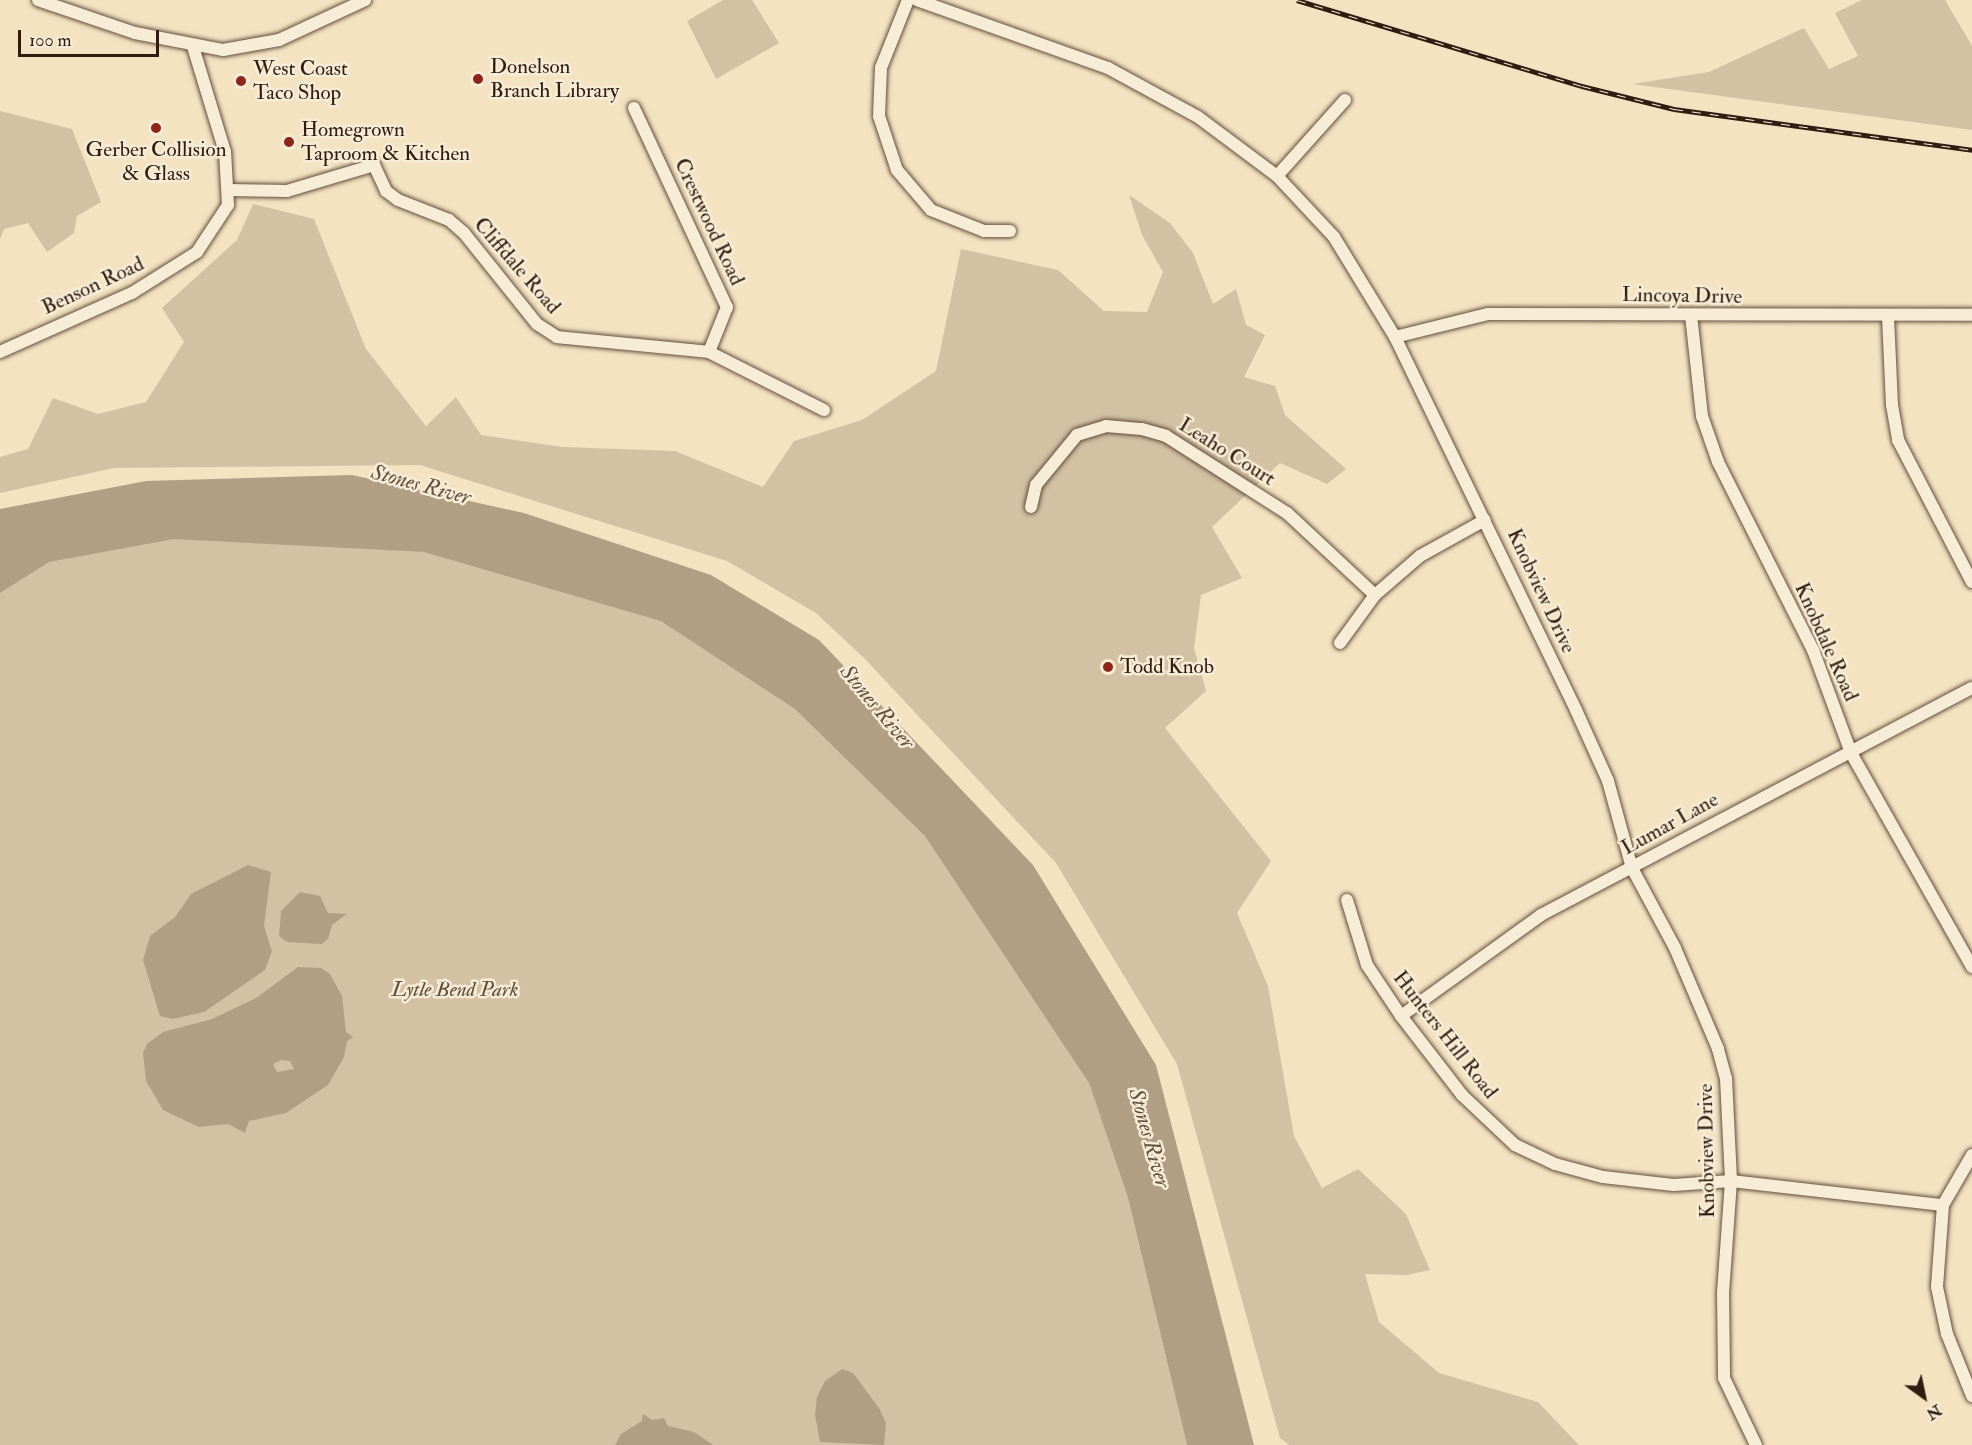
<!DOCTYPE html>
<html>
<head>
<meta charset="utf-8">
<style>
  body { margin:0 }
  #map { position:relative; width:1972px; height:1445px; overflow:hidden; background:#f3e3c1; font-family:"IM FELL Double Pica",serif }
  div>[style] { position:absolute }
  .green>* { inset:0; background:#d2c1a3 }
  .water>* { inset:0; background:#b19f84 }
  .roads { filter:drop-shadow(0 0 2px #624e3c) drop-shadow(0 0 2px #624e3c) }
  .minor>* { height:12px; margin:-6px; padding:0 6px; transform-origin:6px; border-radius:6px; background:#f7edd7 }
  .rail>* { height:5px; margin-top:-2.5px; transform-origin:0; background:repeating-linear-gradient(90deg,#f7edd7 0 9px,#311c0f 0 18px); box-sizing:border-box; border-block:2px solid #311c0f }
  .dots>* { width:16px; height:16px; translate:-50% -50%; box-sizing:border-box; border:3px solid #f7edd7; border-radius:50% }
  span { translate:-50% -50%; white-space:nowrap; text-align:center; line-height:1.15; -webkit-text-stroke:5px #f7edd7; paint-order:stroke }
  .poi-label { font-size:21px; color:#311c0f }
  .left { translate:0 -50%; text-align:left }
  .street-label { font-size:21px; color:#311c0f }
  .park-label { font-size:21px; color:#614e3b; font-style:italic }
  .water-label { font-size:22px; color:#64503e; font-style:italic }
  .north { position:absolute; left:1894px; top:1367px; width:60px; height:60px; -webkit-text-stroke:4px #f7edd7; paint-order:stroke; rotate:147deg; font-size:16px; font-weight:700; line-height:24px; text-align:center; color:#311c0f }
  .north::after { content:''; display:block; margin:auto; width:21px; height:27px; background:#311c0f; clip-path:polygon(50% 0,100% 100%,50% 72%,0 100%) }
  .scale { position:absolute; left:18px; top:30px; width:141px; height:27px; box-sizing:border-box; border:3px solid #311c0f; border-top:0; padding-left:8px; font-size:18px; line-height:21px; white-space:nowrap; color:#311c0f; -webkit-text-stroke:4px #f7edd7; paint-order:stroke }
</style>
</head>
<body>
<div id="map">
  <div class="green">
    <i style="clip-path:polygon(723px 0,752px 0,779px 43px,716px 79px,687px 21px)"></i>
    <i style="clip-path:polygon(1862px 0,1945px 0,1972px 46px,1972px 130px,1632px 84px,1709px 72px,1804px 28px,1829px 69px,1858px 56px,1835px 13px)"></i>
    <i style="clip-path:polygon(0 111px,72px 129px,101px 202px,77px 216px,74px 233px,47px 252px,28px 223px,4px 229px,0 239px)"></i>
    <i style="clip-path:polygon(1129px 195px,1170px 223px,1193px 253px,1213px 304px,1236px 289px,1246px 325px,1265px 335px,1244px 377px,1275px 386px,1285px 415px,1346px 469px,1327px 484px,1280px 463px,1212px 527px,1242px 578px,1201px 595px,1194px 648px,1206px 691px,1165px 728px,1271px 861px,1237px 913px,1268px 986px,1294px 1136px,1322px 1188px,1358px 1169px,1406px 1214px,1430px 1270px,1407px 1275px,1365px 1274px,1379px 1322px,1439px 1373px,1538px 1402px,1579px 1445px,1289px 1445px,1280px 1438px,1177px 1064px,1056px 863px,865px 659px,816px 613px,727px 561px,420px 465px,114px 468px,0 493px,0 457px,28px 449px,53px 398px,98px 414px,146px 402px,184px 342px,162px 308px,237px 240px,253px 204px,314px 219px,366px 349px,426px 426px,456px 397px,481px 435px,563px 447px,675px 451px,763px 487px,794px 441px,862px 420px,936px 371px,961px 249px,1058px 270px,1104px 311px,1147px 312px,1163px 272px,1142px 235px)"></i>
    <i style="clip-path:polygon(341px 486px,828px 678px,1089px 1083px,1128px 1198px,1187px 1445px,0 1445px,0 518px)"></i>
  </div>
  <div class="water">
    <i style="clip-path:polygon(352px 475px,524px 513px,711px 575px,819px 640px,1033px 865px,1156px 1065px,1254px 1445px,1187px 1445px,1128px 1198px,1089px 1083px,925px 836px,795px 709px,661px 621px,424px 552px,174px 539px,49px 562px,0 593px,0 509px,146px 481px)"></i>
    <i style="clip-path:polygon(248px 865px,271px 872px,264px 926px,272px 951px,265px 970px,204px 1012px,173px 1019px,160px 1016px,143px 960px,150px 936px,175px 917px,191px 894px)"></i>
    <i style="clip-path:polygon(300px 892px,320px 896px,328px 913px,347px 914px,332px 925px,328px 939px,322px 944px,287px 942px,279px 936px,281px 911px)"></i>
    <i style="clip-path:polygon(evenodd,298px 967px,321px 968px,330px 974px,342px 996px,346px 1032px,353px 1037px,347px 1041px,344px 1057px,328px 1085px,286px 1113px,249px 1121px,245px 1133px,228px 1124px,199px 1127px,163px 1110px,146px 1081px,143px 1053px,147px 1044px,163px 1032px,212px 1019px,256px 998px,298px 967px,281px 1060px,290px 1061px,294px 1069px,277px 1072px,273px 1064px,281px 1060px)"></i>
    <i style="clip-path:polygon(842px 1369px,853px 1373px,879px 1408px,886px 1423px,884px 1445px,820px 1442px,815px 1415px,817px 1397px,825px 1381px)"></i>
    <i style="clip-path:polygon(643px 1414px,652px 1420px,664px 1418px,668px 1426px,694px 1432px,713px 1445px,615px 1445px,621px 1434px,642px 1421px)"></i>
  </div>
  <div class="roads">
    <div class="minor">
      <i style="left:38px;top:0;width:102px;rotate:18.8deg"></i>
      <i style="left:135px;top:33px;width:90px;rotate:10.9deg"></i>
      <i style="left:223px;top:50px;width:57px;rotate:-10.1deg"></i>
      <i style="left:279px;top:40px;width:95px;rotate:-24.9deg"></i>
      <i style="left:908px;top:0;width:73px;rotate:111.7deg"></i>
      <i style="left:881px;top:68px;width:48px;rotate:92.4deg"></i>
      <i style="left:879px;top:116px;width:57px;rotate:71.6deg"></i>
      <i style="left:897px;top:170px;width:52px;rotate:49.6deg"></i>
      <i style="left:931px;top:210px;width:57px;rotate:21.6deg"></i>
      <i style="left:984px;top:231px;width:26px"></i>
      <i style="left:917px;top:0;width:203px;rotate:19.6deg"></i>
      <i style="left:1108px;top:68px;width:102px;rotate:28.6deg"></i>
      <i style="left:1198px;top:117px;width:99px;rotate:36.8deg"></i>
      <i style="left:1277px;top:176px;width:83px;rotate:46.9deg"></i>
      <i style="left:1334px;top:237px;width:117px;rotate:58.6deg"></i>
      <i style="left:1395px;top:337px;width:415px;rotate:64.1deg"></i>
      <i style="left:1576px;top:710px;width:78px;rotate:65.7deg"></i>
      <i style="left:1608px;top:781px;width:90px;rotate:74.6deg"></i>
      <i style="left:1632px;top:868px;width:91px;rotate:61.7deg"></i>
      <i style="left:1675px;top:948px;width:110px;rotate:66.9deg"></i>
      <i style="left:1718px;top:1049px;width:30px;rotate:75deg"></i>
      <i style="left:1726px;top:1078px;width:103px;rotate:87.2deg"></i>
      <i style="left:1731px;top:1181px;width:111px;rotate:94.1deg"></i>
      <i style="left:1723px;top:1292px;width:86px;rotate:89.3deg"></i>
      <i style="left:1724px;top:1378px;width:74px;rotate:64.5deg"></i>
      <i style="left:634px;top:108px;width:220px;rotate:65deg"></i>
      <i style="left:727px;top:307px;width:48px;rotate:111.8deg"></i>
      <i style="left:1277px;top:176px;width:102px;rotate:-48.2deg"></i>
      <i style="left:228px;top:190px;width:59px;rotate:1deg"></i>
      <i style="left:287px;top:191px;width:91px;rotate:-16.6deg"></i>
      <i style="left:374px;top:165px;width:29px;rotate:65deg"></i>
      <i style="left:386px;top:191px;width:15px;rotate:37deg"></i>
      <i style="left:398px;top:200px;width:55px;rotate:21.4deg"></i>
      <i style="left:449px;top:220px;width:20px;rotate:41deg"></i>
      <i style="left:464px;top:233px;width:117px;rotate:51.3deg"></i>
      <i style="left:537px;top:324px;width:24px;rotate:33deg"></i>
      <i style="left:557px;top:337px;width:153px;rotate:5.6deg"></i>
      <i style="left:709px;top:352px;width:129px;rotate:26.8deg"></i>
      <i style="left:1691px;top:315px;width:102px;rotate:83.8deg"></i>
      <i style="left:1702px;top:416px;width:49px;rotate:70.8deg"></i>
      <i style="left:1718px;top:462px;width:211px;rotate:63.2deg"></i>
      <i style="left:1813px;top:650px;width:110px;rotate:69.7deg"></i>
      <i style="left:1851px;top:753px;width:246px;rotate:60.5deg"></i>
      <i style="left:1888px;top:317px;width:88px;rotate:87.4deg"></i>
      <i style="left:1892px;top:405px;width:36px;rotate:80deg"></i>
      <i style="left:1898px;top:440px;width:160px;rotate:62.5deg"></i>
      <i style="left:1395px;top:337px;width:96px;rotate:-13.9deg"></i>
      <i style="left:1488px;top:314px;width:484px;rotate:0.1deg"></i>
      <i style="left:0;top:352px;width:145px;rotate:-24.1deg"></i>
      <i style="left:132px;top:293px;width:77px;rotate:-32.2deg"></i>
      <i style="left:197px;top:252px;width:56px;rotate:-56.6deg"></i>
      <i style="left:228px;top:205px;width:53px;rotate:-93.2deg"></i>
      <i style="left:225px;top:152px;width:110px;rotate:-106.9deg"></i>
      <i style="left:1031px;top:507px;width:23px;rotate:-77deg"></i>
      <i style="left:1036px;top:485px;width:65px;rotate:-50.6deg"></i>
      <i style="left:1077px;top:435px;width:30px;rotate:-17deg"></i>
      <i style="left:1106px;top:426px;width:36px;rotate:5deg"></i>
      <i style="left:1142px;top:429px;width:25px;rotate:16deg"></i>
      <i style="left:1166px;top:436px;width:143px;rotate:32.5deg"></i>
      <i style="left:1287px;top:513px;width:120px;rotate:43deg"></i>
      <i style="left:1340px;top:643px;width:59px;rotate:-53.9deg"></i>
      <i style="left:1375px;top:595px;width:60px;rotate:-40.9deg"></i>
      <i style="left:1420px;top:556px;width:74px;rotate:-29deg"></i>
      <i style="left:1347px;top:900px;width:68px;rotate:72.9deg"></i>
      <i style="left:1367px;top:965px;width:61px;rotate:56.3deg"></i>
      <i style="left:1401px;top:1016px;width:100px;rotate:52.3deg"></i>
      <i style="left:1462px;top:1095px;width:73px;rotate:43.3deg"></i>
      <i style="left:1515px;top:1145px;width:44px;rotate:25.4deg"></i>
      <i style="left:1555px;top:1164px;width:50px;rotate:15.2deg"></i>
      <i style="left:1603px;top:1177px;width:71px;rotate:6.4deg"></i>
      <i style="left:1674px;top:1185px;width:57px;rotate:-4deg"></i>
      <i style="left:1731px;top:1181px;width:213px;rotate:6.5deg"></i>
      <i style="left:1401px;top:1016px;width:173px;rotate:-35.8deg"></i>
      <i style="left:1541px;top:915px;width:487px;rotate:-27.8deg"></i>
      <i style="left:1972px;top:1155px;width:58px;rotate:120.1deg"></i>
      <i style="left:1943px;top:1205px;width:82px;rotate:94.2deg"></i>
      <i style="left:1937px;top:1287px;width:48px;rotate:78deg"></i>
      <i style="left:1947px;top:1334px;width:67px;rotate:68deg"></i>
    </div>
  </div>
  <div class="rail">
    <i style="left:1297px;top:0;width:298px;rotate:16.8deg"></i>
    <i style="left:1582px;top:86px;width:95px;rotate:14deg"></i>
    <i style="left:1674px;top:109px;width:301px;rotate:7.8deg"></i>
  </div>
  <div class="dots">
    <i style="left:478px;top:79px;background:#8f2418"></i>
    <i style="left:241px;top:81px;background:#8f2418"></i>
    <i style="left:156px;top:128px;background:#8f2418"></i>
    <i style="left:289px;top:142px;background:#8f2418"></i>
    <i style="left:1108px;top:667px;background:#8f2418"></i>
  </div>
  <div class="poi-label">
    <span class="left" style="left:490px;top:79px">Donelson<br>Branch Library</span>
    <span class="left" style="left:253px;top:81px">West Coast<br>Taco Shop</span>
    <span class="left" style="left:301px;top:142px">Homegrown<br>Taproom &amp; Kitchen</span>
    <span style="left:156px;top:162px">Gerber Collision<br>&amp; Glass</span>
    <span class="left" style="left:1120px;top:667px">Todd Knob</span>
  </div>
  <div class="street-label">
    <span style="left:709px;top:222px;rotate:65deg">Crestwood Road</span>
    <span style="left:517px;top:266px;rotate:49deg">Cliffdale Road</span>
    <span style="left:93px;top:286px;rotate:-25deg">Benson Road</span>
    <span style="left:1682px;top:296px;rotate:1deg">Lincoya Drive</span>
    <span style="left:1227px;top:452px;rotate:32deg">Leaho Court</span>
    <span style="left:1541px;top:591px;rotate:65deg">Knobview Drive</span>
    <span style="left:1826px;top:642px;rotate:66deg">Knobdale Road</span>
    <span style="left:1670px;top:824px;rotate:-29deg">Lumar Lane</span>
    <span style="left:1445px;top:1035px;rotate:52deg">Hunters Hill Road</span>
    <span style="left:1707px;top:1151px;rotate:-91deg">Knobview Drive</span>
  </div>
  <div class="park-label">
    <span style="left:455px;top:990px">Lytle Bend Park</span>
  </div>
  <div class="water-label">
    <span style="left:421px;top:485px;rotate:15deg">Stones River</span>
    <span style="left:877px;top:707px;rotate:50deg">Stones River</span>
    <span style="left:1149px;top:1138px;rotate:74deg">Stones River</span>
  </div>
  <div class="north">N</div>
  <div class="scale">100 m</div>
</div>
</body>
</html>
